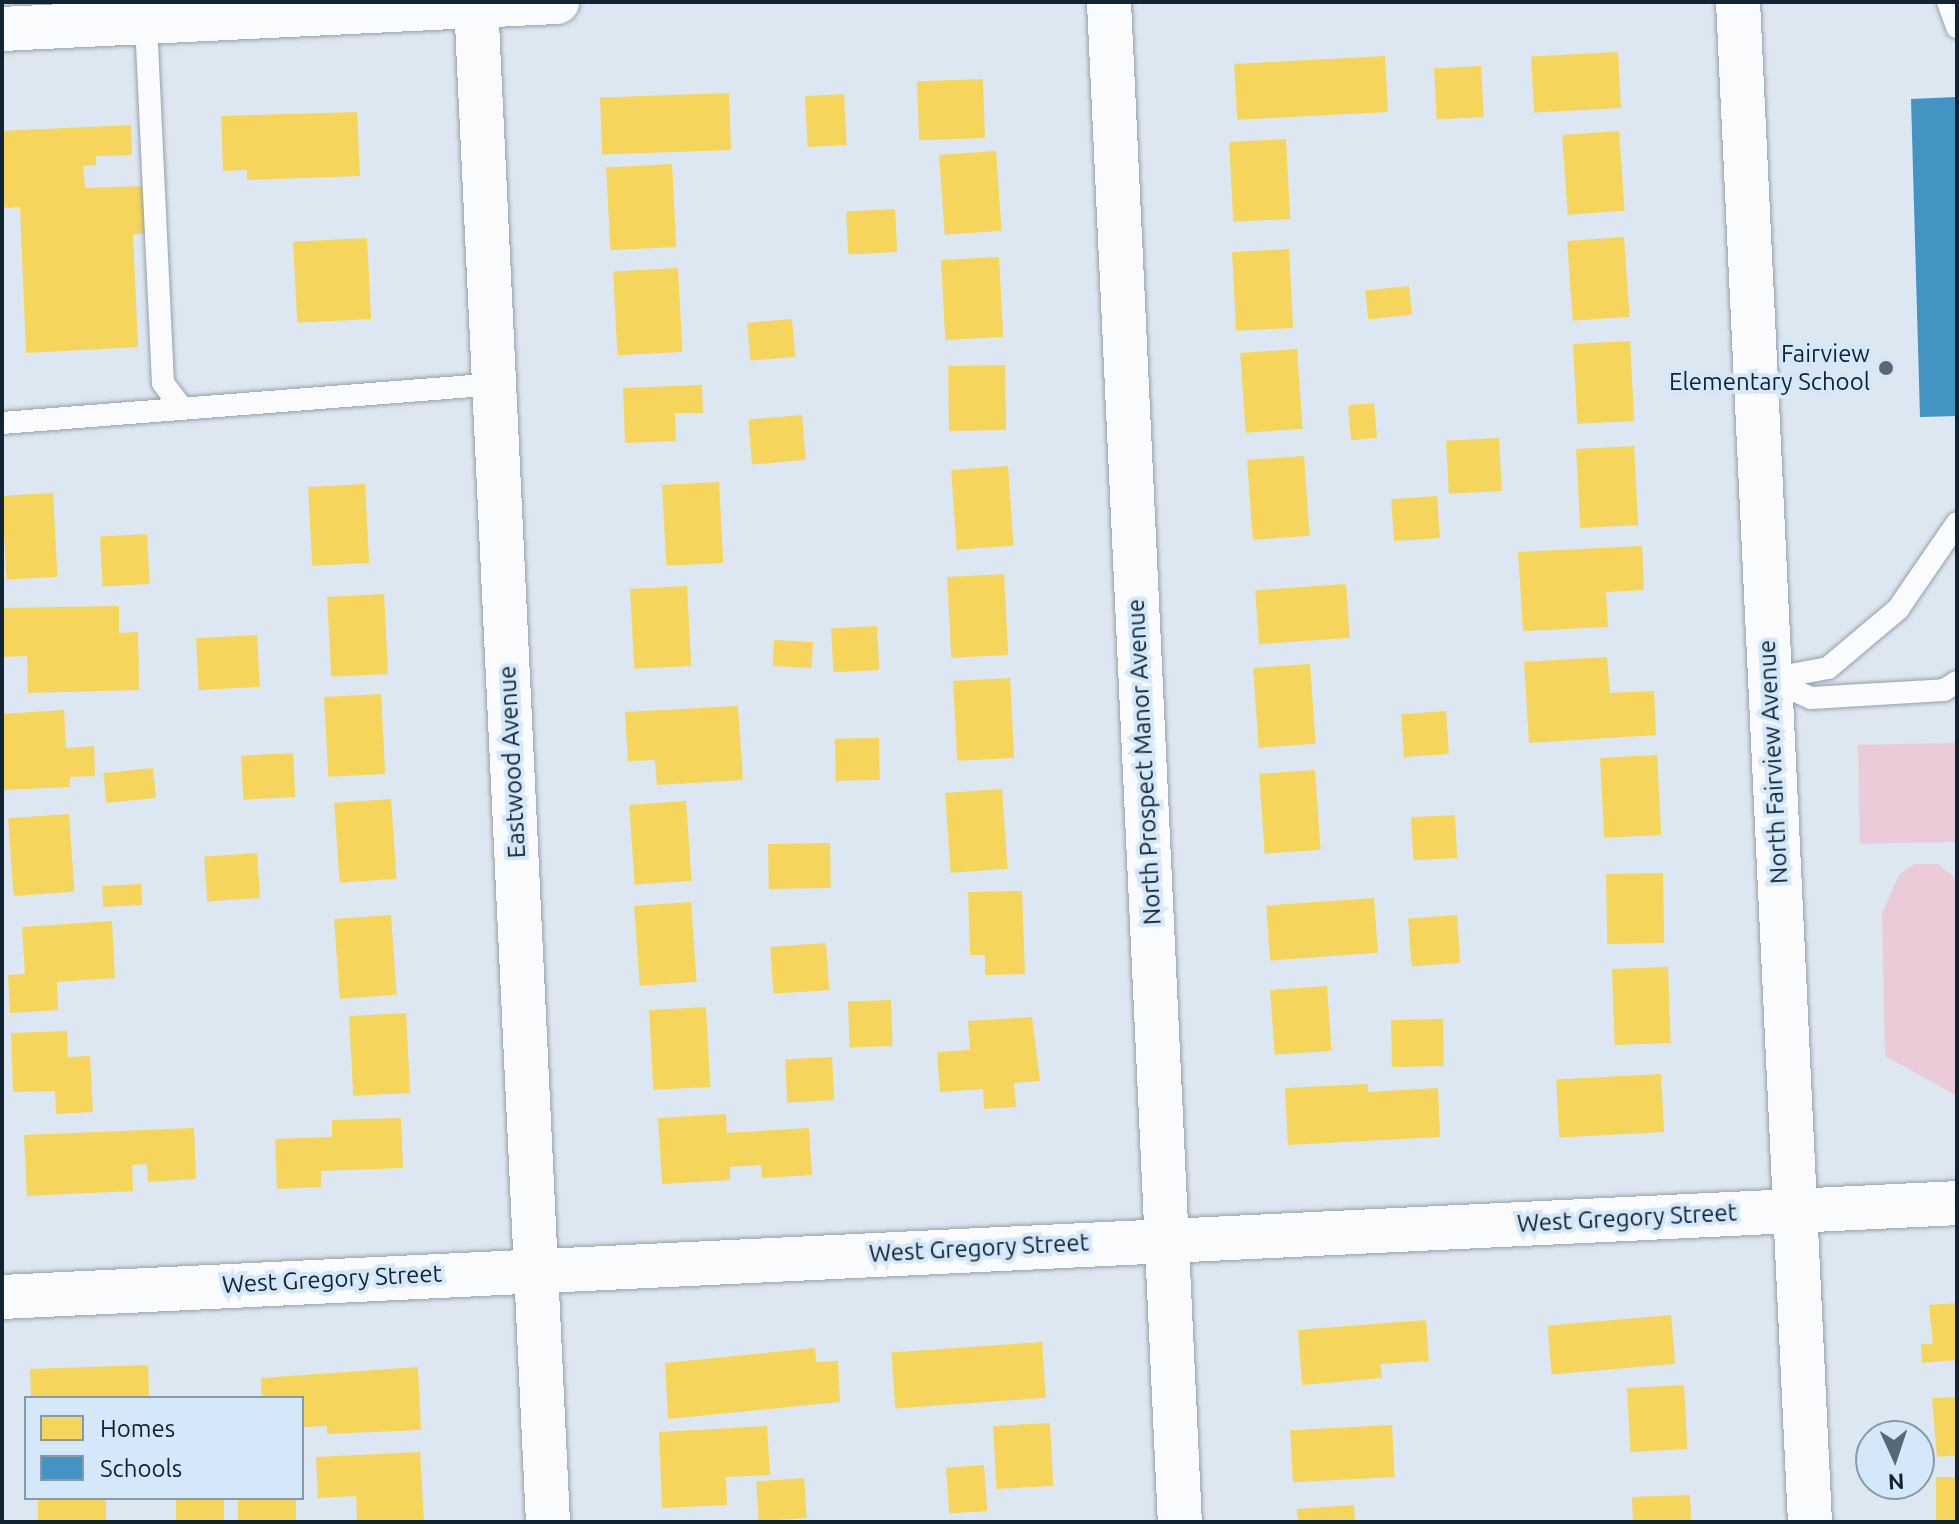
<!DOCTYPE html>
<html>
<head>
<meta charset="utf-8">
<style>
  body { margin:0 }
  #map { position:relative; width:1959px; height:1524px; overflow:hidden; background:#dde7f1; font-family:Ubuntu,sans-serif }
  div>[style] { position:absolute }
  .green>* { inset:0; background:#ebcbd7; transform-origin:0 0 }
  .homes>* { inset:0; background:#f6d55c; transform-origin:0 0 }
  .schools>* { inset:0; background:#4393c3 }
  .roads { filter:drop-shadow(0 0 2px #93a0ac) drop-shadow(0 0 2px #93a0ac) }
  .lane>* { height:22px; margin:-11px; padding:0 11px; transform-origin:11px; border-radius:11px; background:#fafbfd }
  .street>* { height:44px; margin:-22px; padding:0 22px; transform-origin:22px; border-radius:22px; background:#fafbfd }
  .dots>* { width:22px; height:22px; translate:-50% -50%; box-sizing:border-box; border:4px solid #d5e8f9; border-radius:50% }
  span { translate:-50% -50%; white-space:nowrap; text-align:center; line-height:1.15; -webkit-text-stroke:8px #d5e8f9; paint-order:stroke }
  .poi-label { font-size:24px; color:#102433 }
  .right { translate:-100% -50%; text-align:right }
  .street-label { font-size:24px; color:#102433 }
  .frame { position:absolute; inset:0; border:4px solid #102433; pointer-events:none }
  .legend { position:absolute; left:24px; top:1396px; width:280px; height:104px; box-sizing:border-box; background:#d5e8f9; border:2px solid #869aaa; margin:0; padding:10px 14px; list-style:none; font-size:24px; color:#102433 }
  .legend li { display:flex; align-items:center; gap:16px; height:40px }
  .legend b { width:40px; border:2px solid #869aaa }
  .north { position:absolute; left:1855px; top:1420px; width:80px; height:80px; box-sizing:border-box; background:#d5e8f9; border:2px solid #869aaa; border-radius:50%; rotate:177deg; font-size:22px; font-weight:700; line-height:32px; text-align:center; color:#102433 }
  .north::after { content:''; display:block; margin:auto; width:28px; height:36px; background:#586876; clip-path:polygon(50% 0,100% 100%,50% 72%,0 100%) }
</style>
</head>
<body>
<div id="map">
  <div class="green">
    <i style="left:1955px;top:743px;width:99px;height:97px;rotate:89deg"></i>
    <i style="clip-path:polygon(1914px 864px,1938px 864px,1957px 880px,1957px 1096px,1885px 1056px,1882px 914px,1899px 875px)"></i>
  </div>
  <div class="homes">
    <i style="left:1618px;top:52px;width:56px;height:87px;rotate:87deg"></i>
    <i style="left:1385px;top:56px;width:56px;height:151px;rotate:87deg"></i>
    <i style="left:1481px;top:66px;width:51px;height:47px;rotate:87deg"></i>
    <i style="left:983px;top:79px;width:59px;height:66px;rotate:88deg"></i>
    <i style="left:729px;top:93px;width:57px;height:129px;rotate:88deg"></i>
    <i style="left:844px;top:94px;width:51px;height:39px;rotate:87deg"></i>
    <i style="clip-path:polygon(357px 112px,360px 176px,247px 180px,247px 170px,223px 171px,221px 116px)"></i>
    <i style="clip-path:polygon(131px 125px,132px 155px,96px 156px,96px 165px,83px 166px,85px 188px,144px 186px,146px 234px,133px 234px,138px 347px,26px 353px,20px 207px,2px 208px,2px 131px)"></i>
    <i style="left:1619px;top:131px;width:80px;height:57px;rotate:86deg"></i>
    <i style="left:1286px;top:139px;width:80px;height:57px;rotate:87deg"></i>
    <i style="left:996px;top:151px;width:80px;height:57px;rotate:86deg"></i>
    <i style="left:672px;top:164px;width:83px;height:66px;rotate:87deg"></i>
    <i style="left:895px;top:209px;width:43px;height:49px;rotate:87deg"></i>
    <i style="left:1624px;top:237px;width:80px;height:57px;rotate:86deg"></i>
    <i style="left:367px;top:238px;width:81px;height:74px;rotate:87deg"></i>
    <i style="left:1289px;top:249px;width:79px;height:57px;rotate:87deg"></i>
    <i style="left:999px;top:257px;width:80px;height:58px;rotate:87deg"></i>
    <i style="left:678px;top:268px;width:84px;height:65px;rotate:87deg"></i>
    <i style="left:1409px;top:286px;width:29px;height:44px;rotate:84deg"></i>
    <i style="left:792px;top:319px;width:38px;height:45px;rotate:85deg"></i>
    <i style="left:1630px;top:341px;width:80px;height:57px;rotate:87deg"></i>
    <i style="left:1297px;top:349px;width:80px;height:57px;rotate:86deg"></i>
    <i style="left:1005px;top:365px;width:65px;height:57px;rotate:89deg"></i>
    <i style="clip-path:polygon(702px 385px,703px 413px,675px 413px,676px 441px,625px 443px,623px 388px)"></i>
    <i style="left:1374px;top:403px;width:35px;height:26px;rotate:85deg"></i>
    <i style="left:802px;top:415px;width:45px;height:54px;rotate:85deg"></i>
    <i style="left:1499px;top:438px;width:53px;height:53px;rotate:87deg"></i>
    <i style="left:1634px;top:446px;width:79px;height:58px;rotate:87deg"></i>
    <i style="left:1304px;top:456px;width:80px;height:57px;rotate:86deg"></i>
    <i style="left:1008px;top:466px;width:80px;height:57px;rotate:86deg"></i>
    <i style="left:719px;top:482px;width:81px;height:57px;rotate:87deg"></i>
    <i style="left:365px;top:484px;width:79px;height:57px;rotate:87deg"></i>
    <i style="left:53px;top:493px;width:84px;height:51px;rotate:87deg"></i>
    <i style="left:1437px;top:496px;width:42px;height:46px;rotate:86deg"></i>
    <i style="left:147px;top:534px;width:50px;height:47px;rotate:87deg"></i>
    <i style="clip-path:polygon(1642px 546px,1644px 590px,1606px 592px,1608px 627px,1523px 631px,1518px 552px)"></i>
    <i style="left:1004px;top:574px;width:81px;height:57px;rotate:87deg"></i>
    <i style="left:1346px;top:584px;width:54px;height:91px;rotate:86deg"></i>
    <i style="left:687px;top:586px;width:80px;height:57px;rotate:87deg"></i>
    <i style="left:384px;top:594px;width:80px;height:57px;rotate:87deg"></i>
    <i style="clip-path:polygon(119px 606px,119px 633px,138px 632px,139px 690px,28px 693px,27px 656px,2px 657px,2px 608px)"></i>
    <i style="left:877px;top:626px;width:44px;height:46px;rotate:87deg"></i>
    <i style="left:257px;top:635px;width:52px;height:61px;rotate:87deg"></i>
    <i style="left:774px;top:640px;width:39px;height:26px;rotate:3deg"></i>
    <i style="clip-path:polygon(1607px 657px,1610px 693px,1654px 691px,1656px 735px,1529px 743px,1524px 662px)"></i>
    <i style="left:1310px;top:664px;width:80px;height:57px;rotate:86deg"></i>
    <i style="left:1010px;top:678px;width:80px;height:57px;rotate:87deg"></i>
    <i style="left:381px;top:694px;width:80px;height:57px;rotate:87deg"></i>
    <i style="clip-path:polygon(738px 706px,743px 780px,657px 785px,655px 760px,628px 761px,625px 712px)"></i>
    <i style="clip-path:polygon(64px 710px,66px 748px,94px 746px,95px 776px,70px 777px,70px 787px,3px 790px,2px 714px)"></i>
    <i style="left:1446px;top:711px;width:43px;height:45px;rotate:86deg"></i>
    <i style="left:879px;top:738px;width:42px;height:44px;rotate:89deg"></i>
    <i style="left:293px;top:753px;width:44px;height:52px;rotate:87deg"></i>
    <i style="left:1657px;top:755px;width:80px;height:57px;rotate:87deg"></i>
    <i style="left:153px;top:768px;width:30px;height:50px;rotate:84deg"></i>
    <i style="left:1315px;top:770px;width:80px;height:56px;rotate:86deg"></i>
    <i style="left:1002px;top:789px;width:80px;height:57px;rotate:86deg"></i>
    <i style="left:391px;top:799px;width:80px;height:57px;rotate:86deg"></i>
    <i style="left:686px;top:801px;width:80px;height:57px;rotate:86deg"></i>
    <i style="left:69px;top:814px;width:78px;height:61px;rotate:86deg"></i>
    <i style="left:1455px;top:815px;width:43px;height:44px;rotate:87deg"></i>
    <i style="left:830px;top:843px;width:45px;height:62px;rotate:89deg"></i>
    <i style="left:257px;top:853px;width:45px;height:53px;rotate:86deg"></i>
    <i style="left:1663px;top:873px;width:70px;height:57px;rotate:89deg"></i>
    <i style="left:141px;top:884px;width:21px;height:39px;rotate:87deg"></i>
    <i style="clip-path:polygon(1022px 891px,1025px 974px,985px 975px,985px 955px,970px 955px,968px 892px)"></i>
    <i style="left:1374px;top:898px;width:55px;height:108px;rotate:86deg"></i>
    <i style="left:691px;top:902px;width:80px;height:57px;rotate:86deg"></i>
    <i style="left:391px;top:915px;width:80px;height:57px;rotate:86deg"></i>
    <i style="left:1457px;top:915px;width:48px;height:49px;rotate:86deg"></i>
    <i style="clip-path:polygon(112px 921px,115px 978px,57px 982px,58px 1010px,10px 1013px,8px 975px,25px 974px,22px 927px)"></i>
    <i style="left:826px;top:943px;width:47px;height:56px;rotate:86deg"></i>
    <i style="left:1668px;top:967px;width:76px;height:56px;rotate:88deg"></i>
    <i style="left:1327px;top:986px;width:65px;height:57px;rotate:86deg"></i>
    <i style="left:891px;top:1000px;width:46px;height:43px;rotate:88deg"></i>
    <i style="left:706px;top:1007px;width:80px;height:57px;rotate:87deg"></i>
    <i style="left:406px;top:1013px;width:80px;height:57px;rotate:87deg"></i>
    <i style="clip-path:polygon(1032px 1017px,1040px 1081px,1014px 1083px,1016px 1107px,984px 1109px,983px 1089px,940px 1092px,937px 1052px,970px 1050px,968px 1021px)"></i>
    <i style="left:1443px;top:1019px;width:47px;height:52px;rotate:89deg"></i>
    <i style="clip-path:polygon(67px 1031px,68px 1057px,90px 1056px,93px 1112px,56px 1114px,55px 1091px,13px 1092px,11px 1033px)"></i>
    <i style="left:832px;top:1057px;width:43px;height:47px;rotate:87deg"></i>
    <i style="left:1661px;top:1074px;width:58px;height:105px;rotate:87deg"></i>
    <i style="clip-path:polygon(1368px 1084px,1368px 1092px,1438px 1088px,1440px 1137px,1288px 1145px,1285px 1088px)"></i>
    <i style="clip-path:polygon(726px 1114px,727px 1133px,809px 1128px,812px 1175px,762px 1178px,761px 1165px,730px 1167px,730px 1180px,662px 1184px,658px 1118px)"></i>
    <i style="clip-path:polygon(401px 1118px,403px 1168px,321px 1171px,321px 1187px,277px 1189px,275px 1139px,332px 1137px,332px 1120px)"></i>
    <i style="clip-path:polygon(194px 1128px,196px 1179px,148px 1182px,147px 1164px,132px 1165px,133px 1191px,27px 1196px,24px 1135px)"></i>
    <i style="clip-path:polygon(1957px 1303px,1957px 1360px,1922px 1363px,1921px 1344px,1933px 1344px,1929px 1305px)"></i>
    <i style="left:1671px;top:1315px;width:49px;height:124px;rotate:85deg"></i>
    <i style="clip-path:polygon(1426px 1320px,1429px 1361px,1380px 1364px,1382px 1378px,1302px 1385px,1298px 1330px)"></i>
    <i style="left:1042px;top:1342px;width:56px;height:151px;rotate:86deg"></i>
    <i style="clip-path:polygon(815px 1348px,816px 1362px,838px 1361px,840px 1402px,668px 1419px,665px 1363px)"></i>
    <i style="left:148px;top:1365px;width:33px;height:118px;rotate:88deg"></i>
    <i style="clip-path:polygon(418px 1367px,421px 1430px,327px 1434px,327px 1426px,302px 1427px,302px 1398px,262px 1398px,261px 1378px)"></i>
    <i style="left:1684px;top:1385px;width:64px;height:57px;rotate:87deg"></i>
    <i style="clip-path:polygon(1957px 1397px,1957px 1455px,1937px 1457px,1932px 1398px)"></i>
    <i style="left:1050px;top:1423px;width:63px;height:57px;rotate:87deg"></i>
    <i style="left:1392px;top:1425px;width:52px;height:102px;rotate:87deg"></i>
    <i style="clip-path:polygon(767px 1426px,770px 1475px,726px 1477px,727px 1505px,662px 1508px,659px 1432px)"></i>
    <i style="clip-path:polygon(420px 1452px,424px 1522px,357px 1522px,356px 1496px,318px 1498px,316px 1457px)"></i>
    <i style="left:984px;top:1465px;width:46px;height:38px;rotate:86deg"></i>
    <i style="left:1957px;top:1477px;width:45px;height:21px;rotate:90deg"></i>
    <i style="left:804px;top:1478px;width:40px;height:48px;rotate:86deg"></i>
    <i style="left:1690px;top:1495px;width:27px;height:58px;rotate:88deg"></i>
    <i style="left:38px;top:1498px;width:68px;height:24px"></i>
    <i style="left:238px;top:1498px;width:58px;height:24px"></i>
    <i style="left:224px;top:1500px;width:22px;height:48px;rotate:90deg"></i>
    <i style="clip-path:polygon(1354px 1505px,1355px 1522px,1298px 1522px,1297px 1509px)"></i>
  </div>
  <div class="schools">
    <i style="clip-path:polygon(1957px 97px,1957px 416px,1920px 417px,1911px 99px)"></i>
  </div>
  <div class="roads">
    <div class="lane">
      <i style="left:1948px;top:2px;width:27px;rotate:70deg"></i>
      <i style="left:146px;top:23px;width:360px;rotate:87.3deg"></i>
      <i style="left:163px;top:383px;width:26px;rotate:53deg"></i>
      <i style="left:2px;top:423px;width:494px;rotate:-4.5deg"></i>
      <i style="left:1769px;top:679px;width:60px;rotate:-10.6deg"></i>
      <i style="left:1828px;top:668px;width:92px;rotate:-40.1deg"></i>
      <i style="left:1898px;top:609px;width:104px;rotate:-55.5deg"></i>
      <i style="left:1769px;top:679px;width:46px;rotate:24.3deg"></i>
      <i style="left:1811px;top:698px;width:133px;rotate:-3.4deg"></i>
      <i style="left:1944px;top:690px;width:15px;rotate:-32deg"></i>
    </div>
    <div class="street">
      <i style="left:476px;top:2px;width:1522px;rotate:87.29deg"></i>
      <i style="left:1109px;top:2px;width:1522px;rotate:87.33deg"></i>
      <i style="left:1738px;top:2px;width:1522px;rotate:87.29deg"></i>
      <i style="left:2px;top:29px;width:556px;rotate:-2.79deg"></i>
      <i style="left:2px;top:1297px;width:1957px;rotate:-2.75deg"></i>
    </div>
  </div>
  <div class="dots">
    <i style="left:1886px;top:368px;background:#586876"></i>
  </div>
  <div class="poi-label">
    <span class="right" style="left:1870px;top:368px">Fairview<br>Elementary School</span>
  </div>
  <div class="street-label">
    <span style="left:512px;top:762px;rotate:-93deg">Eastwood Avenue</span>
    <span style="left:1144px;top:762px;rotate:-93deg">North Prospect Manor Avenue</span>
    <span style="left:1773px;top:762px;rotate:-93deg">North Fairview Avenue</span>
    <span style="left:1627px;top:1218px;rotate:-3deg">West Gregory Street</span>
    <span style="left:979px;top:1248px;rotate:-3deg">West Gregory Street</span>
    <span style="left:332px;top:1279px;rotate:-3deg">West Gregory Street</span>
  </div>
  <div class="frame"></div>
  <ul class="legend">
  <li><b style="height:22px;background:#f6d55c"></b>Homes</li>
  <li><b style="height:22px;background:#4393c3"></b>Schools</li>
  </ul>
  <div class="north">N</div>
</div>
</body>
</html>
